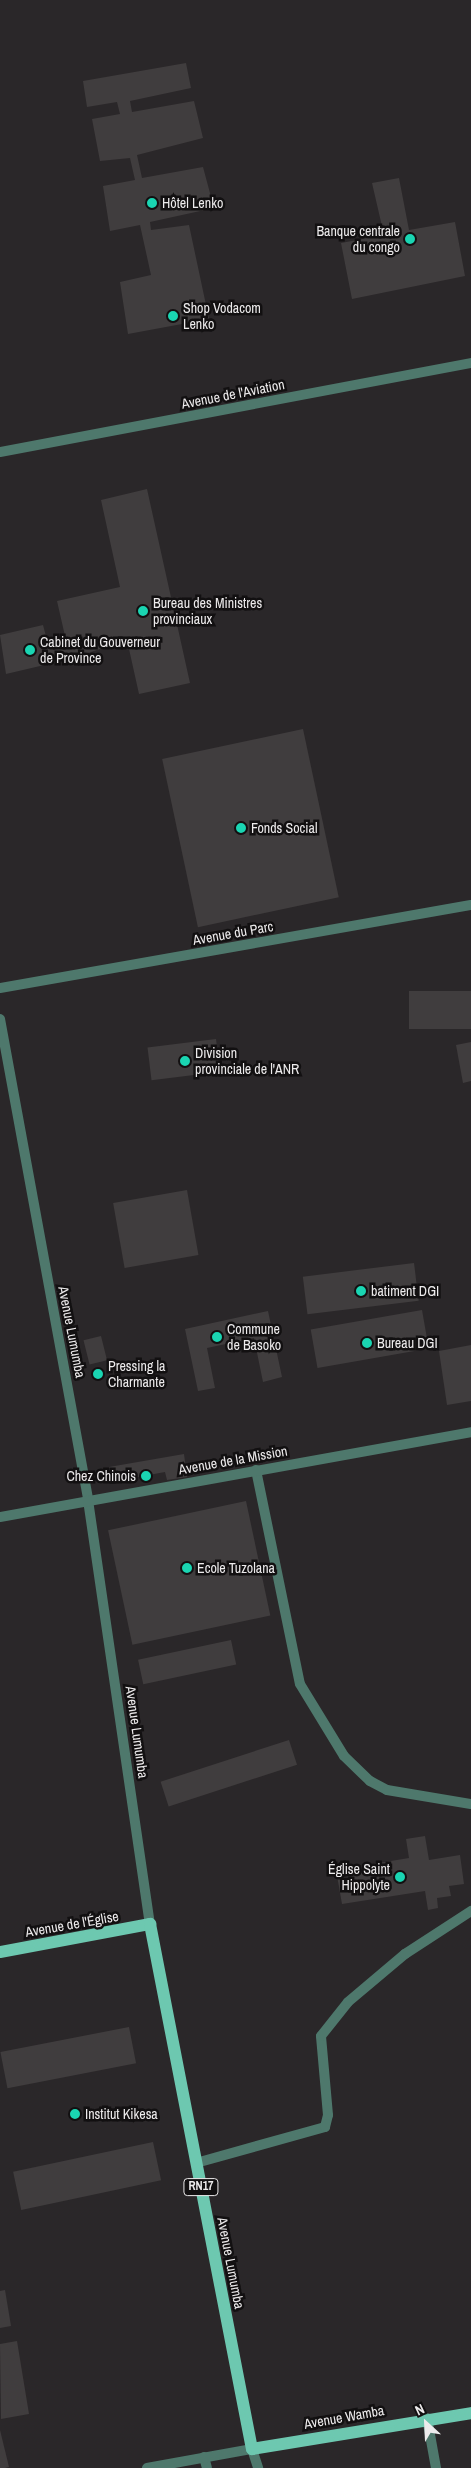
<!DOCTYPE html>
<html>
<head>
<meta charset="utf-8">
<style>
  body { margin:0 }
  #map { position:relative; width:471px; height:2468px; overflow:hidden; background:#2a2729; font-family:"Archivo Narrow",sans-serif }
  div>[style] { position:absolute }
  .building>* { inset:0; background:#403d3e; transform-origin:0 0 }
  .street>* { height:10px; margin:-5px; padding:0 5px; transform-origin:5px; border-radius:5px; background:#4e786c }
  .primary>* { height:12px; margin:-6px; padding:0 6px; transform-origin:6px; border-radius:6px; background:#6dc8b0 }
  .dots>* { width:14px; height:14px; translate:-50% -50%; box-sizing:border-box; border:2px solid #121011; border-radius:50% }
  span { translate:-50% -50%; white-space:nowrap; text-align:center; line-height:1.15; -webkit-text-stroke:5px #121011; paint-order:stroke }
  .shield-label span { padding:1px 4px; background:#121011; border:1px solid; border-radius:4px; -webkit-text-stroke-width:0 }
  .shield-label { font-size:12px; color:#edebec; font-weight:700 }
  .poi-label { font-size:14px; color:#edebec }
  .left { translate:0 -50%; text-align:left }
  .right { translate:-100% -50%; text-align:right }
  .street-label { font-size:14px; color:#edebec }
  .north { position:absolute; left:401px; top:2398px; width:50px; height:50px; -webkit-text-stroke:4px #121011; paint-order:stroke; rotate:335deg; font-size:14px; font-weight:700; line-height:20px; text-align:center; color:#edebec }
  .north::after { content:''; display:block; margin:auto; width:18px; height:22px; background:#edebec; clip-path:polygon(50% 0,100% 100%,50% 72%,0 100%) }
</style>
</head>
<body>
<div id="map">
  <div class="building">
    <i style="clip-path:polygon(186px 63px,191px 88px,130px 101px,132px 112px,194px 101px,203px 138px,137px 155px,142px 178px,203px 167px,214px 208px,150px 222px,151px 230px,189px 225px,209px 319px,128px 334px,120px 282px,151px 275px,140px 225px,110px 231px,103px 186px,135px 180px,130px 158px,100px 161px,92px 119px,120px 114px,117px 102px,87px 107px,83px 81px)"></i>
    <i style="clip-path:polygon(399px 178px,409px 230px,455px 222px,465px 276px,352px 299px,341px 243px,384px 235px,372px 183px)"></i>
    <i style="clip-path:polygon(147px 489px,190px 683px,139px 694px,127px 640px,70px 659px,6px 674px,0 635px,43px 625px,47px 640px,65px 636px,57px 601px,120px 587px,101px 500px)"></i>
    <i style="left:303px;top:729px;width:172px;height:144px;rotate:78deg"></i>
    <i style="left:471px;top:991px;width:38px;height:62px;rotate:90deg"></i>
    <i style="left:216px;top:1039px;width:33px;height:69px;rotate:83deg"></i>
    <i style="clip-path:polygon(471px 1042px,471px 1081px,463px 1083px,456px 1045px)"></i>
    <i style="left:187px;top:1190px;width:66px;height:75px;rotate:80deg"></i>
    <i style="left:414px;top:1263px;width:38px;height:112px;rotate:83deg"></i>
    <i style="left:422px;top:1310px;width:39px;height:113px;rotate:80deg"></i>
    <i style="clip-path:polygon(268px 1311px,282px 1377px,263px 1382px,254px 1338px,207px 1348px,215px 1388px,198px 1391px,185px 1329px)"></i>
    <i style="left:101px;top:1336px;width:25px;height:18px;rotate:76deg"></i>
    <i style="clip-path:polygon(471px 1345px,471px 1401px,447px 1405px,439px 1351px)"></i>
    <i style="clip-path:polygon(184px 1454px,187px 1477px,167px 1480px,165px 1472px,111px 1482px,109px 1467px)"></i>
    <i style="left:246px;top:1501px;width:117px;height:141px;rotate:78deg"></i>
    <i style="left:231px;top:1640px;width:25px;height:95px;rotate:78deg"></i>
    <i style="left:289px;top:1740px;width:26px;height:135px;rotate:72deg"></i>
    <i style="clip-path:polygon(425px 1836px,429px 1860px,460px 1855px,464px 1884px,449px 1886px,451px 1896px,437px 1898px,438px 1908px,428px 1910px,425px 1891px,342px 1904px,336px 1870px,409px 1858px,406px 1839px)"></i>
    <i style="left:129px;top:2027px;width:37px;height:131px;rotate:79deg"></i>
    <i style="left:153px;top:2142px;width:39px;height:143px;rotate:78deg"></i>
    <i style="clip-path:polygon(5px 2290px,11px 2326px,0 2328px,0 2291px)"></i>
    <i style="clip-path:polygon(17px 2341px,29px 2414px,1px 2419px,0 2344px)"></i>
    <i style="clip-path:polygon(0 2430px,9px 2467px,5px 2468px,0 2468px)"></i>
  </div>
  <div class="street">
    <i style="left:0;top:452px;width:479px;rotate:-10.7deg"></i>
    <i style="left:0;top:988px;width:478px;rotate:-10deg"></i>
    <i style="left:0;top:1019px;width:489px;rotate:79.6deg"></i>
    <i style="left:88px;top:1500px;width:429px;rotate:81.7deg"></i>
    <i style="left:256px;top:1470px;width:218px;rotate:78.4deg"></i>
    <i style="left:300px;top:1684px;width:84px;rotate:58.6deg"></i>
    <i style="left:344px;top:1756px;width:36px;rotate:44deg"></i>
    <i style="left:370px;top:1781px;width:19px;rotate:28deg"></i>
    <i style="left:387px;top:1790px;width:85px;rotate:9.5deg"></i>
    <i style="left:0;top:1517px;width:479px;rotate:-10.2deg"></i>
    <i style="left:196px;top:2163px;width:134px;rotate:-15.6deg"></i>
    <i style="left:325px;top:2127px;width:12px;rotate:-76deg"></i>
    <i style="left:328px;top:2115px;width:79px;rotate:-95.1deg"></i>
    <i style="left:321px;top:2036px;width:43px;rotate:-51.5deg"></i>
    <i style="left:348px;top:2002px;width:75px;rotate:-40.1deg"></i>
    <i style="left:405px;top:1954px;width:79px;rotate:-33.1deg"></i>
    <i style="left:427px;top:2418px;width:51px;rotate:79.8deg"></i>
    <i style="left:204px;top:2457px;width:11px;rotate:75deg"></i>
    <i style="left:147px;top:2468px;width:107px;rotate:-10.3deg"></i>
    <i style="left:252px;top:2449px;width:20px;rotate:72deg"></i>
  </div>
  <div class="primary">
    <i style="left:0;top:1952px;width:153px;rotate:-10.6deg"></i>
    <i style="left:150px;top:1924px;width:535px;rotate:79.01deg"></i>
    <i style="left:252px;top:2449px;width:222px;rotate:-9.3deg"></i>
  </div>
  <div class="dots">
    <i style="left:152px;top:203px;background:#1ad5b2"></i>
    <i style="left:410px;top:239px;background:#1ad5b2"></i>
    <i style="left:173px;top:316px;background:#1ad5b2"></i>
    <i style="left:143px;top:611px;background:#1ad5b2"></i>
    <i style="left:30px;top:650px;background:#1ad5b2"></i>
    <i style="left:241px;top:828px;background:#1ad5b2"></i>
    <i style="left:185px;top:1061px;background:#1ad5b2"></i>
    <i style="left:361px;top:1291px;background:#1ad5b2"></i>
    <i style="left:217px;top:1337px;background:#1ad5b2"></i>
    <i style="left:367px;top:1343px;background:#1ad5b2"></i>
    <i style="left:98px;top:1374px;background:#1ad5b2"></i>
    <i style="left:146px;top:1476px;background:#1ad5b2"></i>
    <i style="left:187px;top:1568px;background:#1ad5b2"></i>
    <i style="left:400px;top:1877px;background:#1ad5b2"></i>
    <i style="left:75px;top:2114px;background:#1ad5b2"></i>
  </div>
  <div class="shield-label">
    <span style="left:201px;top:2187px">RN17</span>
  </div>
  <div class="poi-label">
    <span class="left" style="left:162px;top:203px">Hôtel Lenko</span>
    <span class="right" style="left:400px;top:239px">Banque centrale<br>du congo</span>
    <span class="left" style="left:183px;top:316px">Shop Vodacom<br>Lenko</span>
    <span class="left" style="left:153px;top:611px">Bureau des Ministres<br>provinciaux</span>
    <span class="left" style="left:40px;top:650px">Cabinet du Gouverneur<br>de Province</span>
    <span class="left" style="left:251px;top:828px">Fonds Social</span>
    <span class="left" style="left:195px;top:1061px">Division<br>provinciale de l'ANR</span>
    <span class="left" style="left:371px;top:1291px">batiment DGI</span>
    <span class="left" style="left:227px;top:1337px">Commune<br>de Basoko</span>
    <span class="left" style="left:377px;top:1343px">Bureau DGI</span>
    <span class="left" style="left:108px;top:1374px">Pressing la<br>Charmante</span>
    <span class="right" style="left:136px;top:1476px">Chez Chinois</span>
    <span class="left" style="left:197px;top:1568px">Ecole Tuzolana</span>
    <span class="right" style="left:390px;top:1877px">Église Saint<br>Hippolyte</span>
    <span class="left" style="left:85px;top:2114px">Institut Kikesa</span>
  </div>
  <div class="street-label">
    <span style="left:233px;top:394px;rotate:-11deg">Avenue de l'Aviation</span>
    <span style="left:233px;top:933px;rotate:-10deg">Avenue du Parc</span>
    <span style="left:72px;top:1332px;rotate:79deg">Avenue Lumumba</span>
    <span style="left:233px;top:1460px;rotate:-10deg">Avenue de la Mission</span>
    <span style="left:137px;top:1732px;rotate:82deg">Avenue Lumumba</span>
    <span style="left:72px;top:1924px;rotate:-10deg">Avenue de l'Église</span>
    <span style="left:231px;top:2263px;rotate:79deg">Avenue Lumumba</span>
    <span style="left:344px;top:2417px;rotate:-10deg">Avenue Wamba</span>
  </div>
  <div class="north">N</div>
</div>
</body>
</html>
